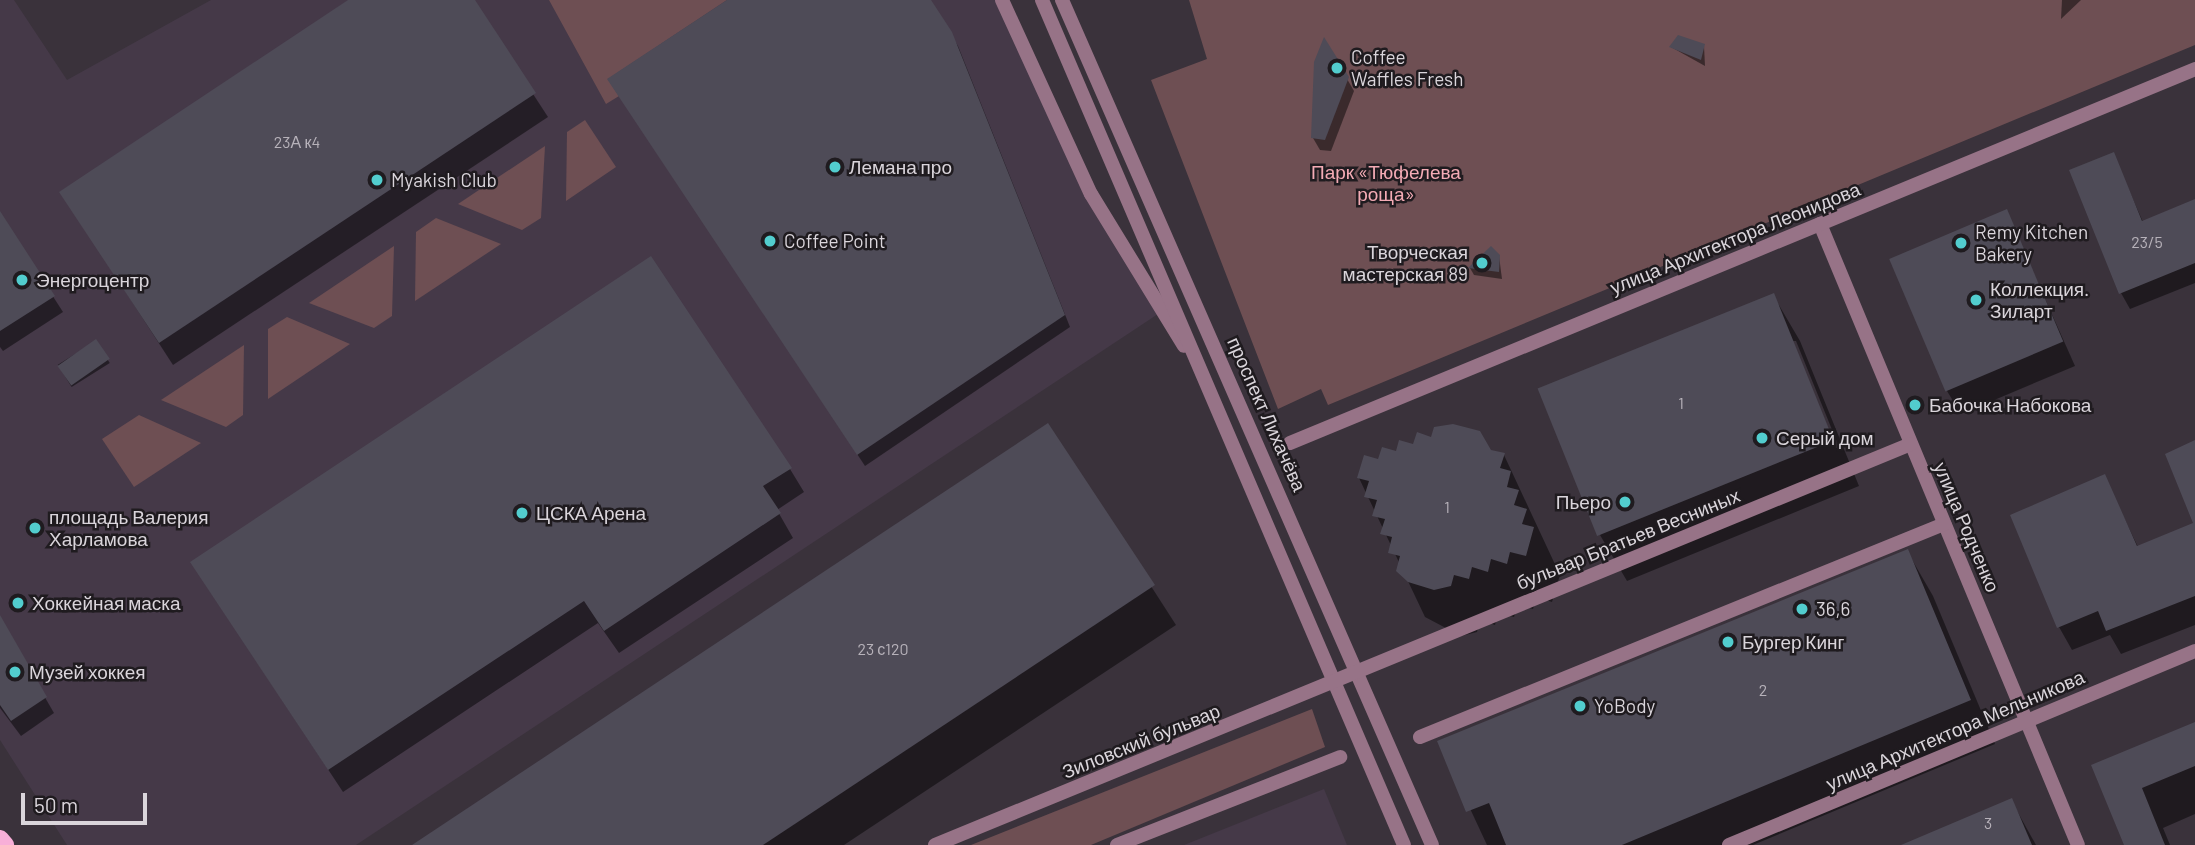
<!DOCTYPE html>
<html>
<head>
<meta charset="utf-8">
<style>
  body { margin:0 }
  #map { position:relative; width:2195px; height:845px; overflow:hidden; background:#3a323b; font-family:Barlow,sans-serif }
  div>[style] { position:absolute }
  .built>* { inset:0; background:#453948 }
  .green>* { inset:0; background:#6e4f53 }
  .shadow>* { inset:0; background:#0007; transform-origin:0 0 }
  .building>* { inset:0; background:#4e4b57; transform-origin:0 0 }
  .street>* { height:14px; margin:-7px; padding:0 7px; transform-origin:7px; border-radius:7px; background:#977387 }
  .primary>* { height:18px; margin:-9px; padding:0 9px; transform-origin:9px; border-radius:9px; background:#f8afd8 }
  .dots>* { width:19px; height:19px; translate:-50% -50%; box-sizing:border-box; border:4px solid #1f1b1f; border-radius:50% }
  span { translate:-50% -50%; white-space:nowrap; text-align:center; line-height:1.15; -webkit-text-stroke:5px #1f1b1f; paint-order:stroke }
  .number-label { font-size:16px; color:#b7b2ba }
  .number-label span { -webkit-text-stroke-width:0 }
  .poi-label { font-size:19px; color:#dad5db }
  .left { translate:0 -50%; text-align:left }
  .right { translate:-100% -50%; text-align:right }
  .park-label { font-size:19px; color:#f4abb5 }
  .street-label { font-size:19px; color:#dad5db }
  .scale { position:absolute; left:21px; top:793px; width:126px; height:32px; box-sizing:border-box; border:4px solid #dad5db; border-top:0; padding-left:9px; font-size:21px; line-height:24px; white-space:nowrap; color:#dad5db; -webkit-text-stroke:5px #1f1b1f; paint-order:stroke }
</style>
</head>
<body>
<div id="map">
  <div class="built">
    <i style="clip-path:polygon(0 0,14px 0,67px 80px,211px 0,997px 0,1161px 312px,356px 845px,67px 845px,0 740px)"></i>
    <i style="clip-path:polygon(1324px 789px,1347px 845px,1184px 845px)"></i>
  </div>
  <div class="green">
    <i style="clip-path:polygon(549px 0,727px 0,608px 79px,619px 96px,606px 104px)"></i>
    <i style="clip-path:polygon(1189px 0,2195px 0,2195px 45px,1328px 405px,1321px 389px,1278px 409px,1151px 80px,1207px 59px)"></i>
    <i style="clip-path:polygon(585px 120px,616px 167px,566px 201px,567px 132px)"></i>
    <i style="clip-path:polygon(545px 146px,541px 218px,522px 230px,458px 204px)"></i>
    <i style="clip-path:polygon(436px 218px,501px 244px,415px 301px,416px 232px)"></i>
    <i style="clip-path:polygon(394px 246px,392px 316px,374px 328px,309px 303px)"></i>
    <i style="clip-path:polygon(287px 317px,350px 344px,268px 399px,268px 329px)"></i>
    <i style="clip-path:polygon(244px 345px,243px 415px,226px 427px,161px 400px)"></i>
    <i style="clip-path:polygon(139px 415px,201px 443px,134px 487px,102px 439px)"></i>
    <i style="clip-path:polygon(1312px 709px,1325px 747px,1091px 845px,971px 845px)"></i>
  </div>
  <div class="shadow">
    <i style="clip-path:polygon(351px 0,472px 0,548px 117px,173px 365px,61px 192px)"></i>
    <i style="clip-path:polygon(730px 0,929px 0,958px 46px,1070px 327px,865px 466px,617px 91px)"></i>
    <i style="clip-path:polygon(2062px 0,2081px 0,2061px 19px)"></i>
    <i style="clip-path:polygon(1325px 41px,1354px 91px,1331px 151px,1320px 150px,1313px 138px)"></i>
    <i style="clip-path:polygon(1704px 46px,1705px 66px,1671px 47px)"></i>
    <i style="clip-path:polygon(2113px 154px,2143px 222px,2195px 201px,2195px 283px,2130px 309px,2121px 293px)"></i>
    <i style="clip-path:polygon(2006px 211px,2075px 366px,1961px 414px,1947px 391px)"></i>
    <i style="clip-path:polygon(0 214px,63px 312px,3px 351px,0 347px)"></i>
    <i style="clip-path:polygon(1499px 256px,1502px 279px,1474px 275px,1470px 268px)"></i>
    <i style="clip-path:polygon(evenodd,1773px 295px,1800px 341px,1859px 486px,1627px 581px,1600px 535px,1773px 295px,1792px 341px,1796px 341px,1839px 447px,1836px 448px,1792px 341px)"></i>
    <i style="left:96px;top:341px;width:26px;height:45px;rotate:58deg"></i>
    <i style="clip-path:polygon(1048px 426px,1176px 625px,844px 845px,415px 845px)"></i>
    <i style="clip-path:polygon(1415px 446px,1504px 455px,1560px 575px,1552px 602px,1537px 597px,1533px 609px,1518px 605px,1514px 617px,1498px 613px,1495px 625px,1480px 620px,1477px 632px,1461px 636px,1425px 617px,1359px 478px)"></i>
    <i style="clip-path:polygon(790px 469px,804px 492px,777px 510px,793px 538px,619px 653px,598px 623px,343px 792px,206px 585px)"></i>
    <i style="clip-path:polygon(2104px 476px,2138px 547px,2195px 524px,2195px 625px,2121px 654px,2110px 635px,2072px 650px,2059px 627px)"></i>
    <i style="clip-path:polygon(1907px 551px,1933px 596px,1995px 744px,1753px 845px,1487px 845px,1439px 742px)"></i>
    <i style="clip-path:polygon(0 620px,54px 713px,21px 736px,0 708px)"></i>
    <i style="clip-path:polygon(2195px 724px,2195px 814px,2163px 828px,2170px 845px,2126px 845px,2093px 766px)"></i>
    <i style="clip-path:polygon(2011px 800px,2036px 845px,1904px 845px)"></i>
  </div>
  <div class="building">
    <i style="clip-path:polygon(348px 0,475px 0,536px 93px,159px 343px,59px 192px)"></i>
    <i style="clip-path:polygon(727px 0,931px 0,952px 32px,1065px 315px,857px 455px,607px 79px)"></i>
    <i style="clip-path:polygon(1678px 35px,1705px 44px,1701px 60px,1669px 47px)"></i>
    <i style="clip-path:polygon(1324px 37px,1349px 77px,1325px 140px,1311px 138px,1314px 62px)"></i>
    <i style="clip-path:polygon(2114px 152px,2142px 221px,2195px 199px,2195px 263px,2119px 294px,2069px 170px)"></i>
    <i style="left:2007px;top:209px;width:144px;height:128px;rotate:67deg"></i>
    <i style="clip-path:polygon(0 211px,55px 296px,0 331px)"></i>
    <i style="clip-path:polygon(1491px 246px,1500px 255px,1499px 272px,1468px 268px)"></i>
    <i style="clip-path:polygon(651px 256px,792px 468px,763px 486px,781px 513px,604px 631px,584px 601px,328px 770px,190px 562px)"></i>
    <i style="left:1774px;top:293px;width:159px;height:255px;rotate:68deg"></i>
    <i style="left:96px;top:339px;width:24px;height:47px;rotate:55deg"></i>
    <i style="clip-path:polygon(1048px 423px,1155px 585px,819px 808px,763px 845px,412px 845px)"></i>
    <i style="clip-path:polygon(1453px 424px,1480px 431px,1491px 450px,1505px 453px,1500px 468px,1511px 471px,1507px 487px,1519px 490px,1514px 505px,1527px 509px,1522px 524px,1534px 527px,1526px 556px,1510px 552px,1507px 564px,1491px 559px,1488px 572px,1472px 567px,1469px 579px,1454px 575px,1451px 586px,1434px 590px,1408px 582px,1396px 571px,1400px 556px,1388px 553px,1392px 537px,1380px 534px,1385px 519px,1372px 516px,1377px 500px,1364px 497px,1369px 481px,1357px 478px,1364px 455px,1378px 459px,1382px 447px,1396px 451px,1399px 440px,1413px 444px,1417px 432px,1431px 437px,1434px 427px)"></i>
    <i style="clip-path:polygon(2195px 440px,2195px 596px,2106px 631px,2098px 611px,2057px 628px,2010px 515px,2105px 474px,2137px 546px,2193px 523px,2165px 454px)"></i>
    <i style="clip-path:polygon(1908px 549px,1971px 700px,1622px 845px,1506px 845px,1489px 803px,1466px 812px,1437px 741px)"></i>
    <i style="clip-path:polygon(0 615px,47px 697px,11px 721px,0 705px)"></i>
    <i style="clip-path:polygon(2195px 722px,2195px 766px,2142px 788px,2165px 845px,2124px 845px,2091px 765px)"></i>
    <i style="clip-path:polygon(2012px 798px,2032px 845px,1901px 845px)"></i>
  </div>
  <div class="street">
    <i style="left:1002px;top:0;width:213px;rotate:65.4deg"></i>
    <i style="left:1091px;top:194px;width:178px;rotate:58.5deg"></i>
    <i style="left:1042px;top:0;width:919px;rotate:66.81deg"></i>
    <i style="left:1062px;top:0;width:922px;rotate:66.35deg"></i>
    <i style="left:1820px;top:224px;width:672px;rotate:67.44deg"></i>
    <i style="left:1290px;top:443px;width:979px;rotate:-22.45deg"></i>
    <i style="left:1420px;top:737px;width:566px;rotate:-22.12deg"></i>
    <i style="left:935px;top:845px;width:1055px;rotate:-22.34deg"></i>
    <i style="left:1117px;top:845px;width:240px;rotate:-21.5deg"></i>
    <i style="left:1729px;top:845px;width:505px;rotate:-22.6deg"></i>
  </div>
  <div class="primary">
    <i style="left:0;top:839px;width:8px;rotate:50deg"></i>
  </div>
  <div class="dots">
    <i style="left:1337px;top:68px;background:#52cdce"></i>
    <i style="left:835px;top:167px;background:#52cdce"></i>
    <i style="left:377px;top:180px;background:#52cdce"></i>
    <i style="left:770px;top:241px;background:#52cdce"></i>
    <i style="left:1961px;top:243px;background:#52cdce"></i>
    <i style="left:1482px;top:263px;background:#52cdce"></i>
    <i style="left:22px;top:280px;background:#52cdce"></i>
    <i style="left:1976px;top:300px;background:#52cdce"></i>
    <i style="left:1915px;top:405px;background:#52cdce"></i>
    <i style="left:1762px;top:438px;background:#52cdce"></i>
    <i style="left:1625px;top:502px;background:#52cdce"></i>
    <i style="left:522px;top:513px;background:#52cdce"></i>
    <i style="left:35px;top:528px;background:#52cdce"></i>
    <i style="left:18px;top:603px;background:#52cdce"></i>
    <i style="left:1802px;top:609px;background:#52cdce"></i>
    <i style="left:1728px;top:642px;background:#52cdce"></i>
    <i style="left:15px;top:672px;background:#52cdce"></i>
    <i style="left:1580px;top:706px;background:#52cdce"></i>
  </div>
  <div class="number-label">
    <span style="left:297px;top:142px">23А к4</span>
    <span style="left:2147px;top:242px">23/5</span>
    <span style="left:1681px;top:403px">1</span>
    <span style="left:1447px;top:507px">1</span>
    <span style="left:883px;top:649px">23 с120</span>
    <span style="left:1763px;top:690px">2</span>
    <span style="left:1988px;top:823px">3</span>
  </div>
  <div class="poi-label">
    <span class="left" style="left:1351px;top:68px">Coffee<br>Waffles Fresh</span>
    <span class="left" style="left:849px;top:167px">Лемана про</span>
    <span class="left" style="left:391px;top:180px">Myakish Club</span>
    <span class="left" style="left:1975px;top:243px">Remy Kitchen<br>Bakery</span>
    <span class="left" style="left:784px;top:241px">Coffee Point</span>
    <span class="right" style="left:1468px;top:263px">Творческая<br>мастерская 89</span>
    <span class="left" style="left:36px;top:280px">Энергоцентр</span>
    <span class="left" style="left:1990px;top:300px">Коллекция.<br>Зиларт</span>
    <span class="left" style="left:1929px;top:405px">Бабочка Набокова</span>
    <span class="left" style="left:1776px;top:438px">Серый дом</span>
    <span class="right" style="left:1611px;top:502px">Пьеро</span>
    <span class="left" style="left:536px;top:513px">ЦСКА Арена</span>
    <span class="left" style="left:49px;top:528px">площадь Валерия<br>Харламова</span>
    <span class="left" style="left:32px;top:603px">Хоккейная маска</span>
    <span class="left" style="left:1816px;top:609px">36,6</span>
    <span class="left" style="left:1742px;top:642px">Бургер Кинг</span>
    <span class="left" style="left:29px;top:672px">Музей хоккея</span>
    <span class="left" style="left:1594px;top:706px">YoBody</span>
  </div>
  <div class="park-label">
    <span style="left:1386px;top:183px">Парк «Тюфелева<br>роща»</span>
  </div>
  <div class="street-label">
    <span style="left:1735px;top:238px;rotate:-22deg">улица Архитектора Леонидова</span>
    <span style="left:1267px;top:414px;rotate:66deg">проспект Лихачёва</span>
    <span style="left:1967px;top:527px;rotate:67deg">улица Родченко</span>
    <span style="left:1628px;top:539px;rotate:-22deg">бульвар Братьев Весниных</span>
    <span style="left:1955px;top:730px;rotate:-23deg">улица Архитектора Мельникова</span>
    <span style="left:1141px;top:741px;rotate:-22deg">Зиловский бульвар</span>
  </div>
  <div class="scale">50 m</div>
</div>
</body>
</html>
